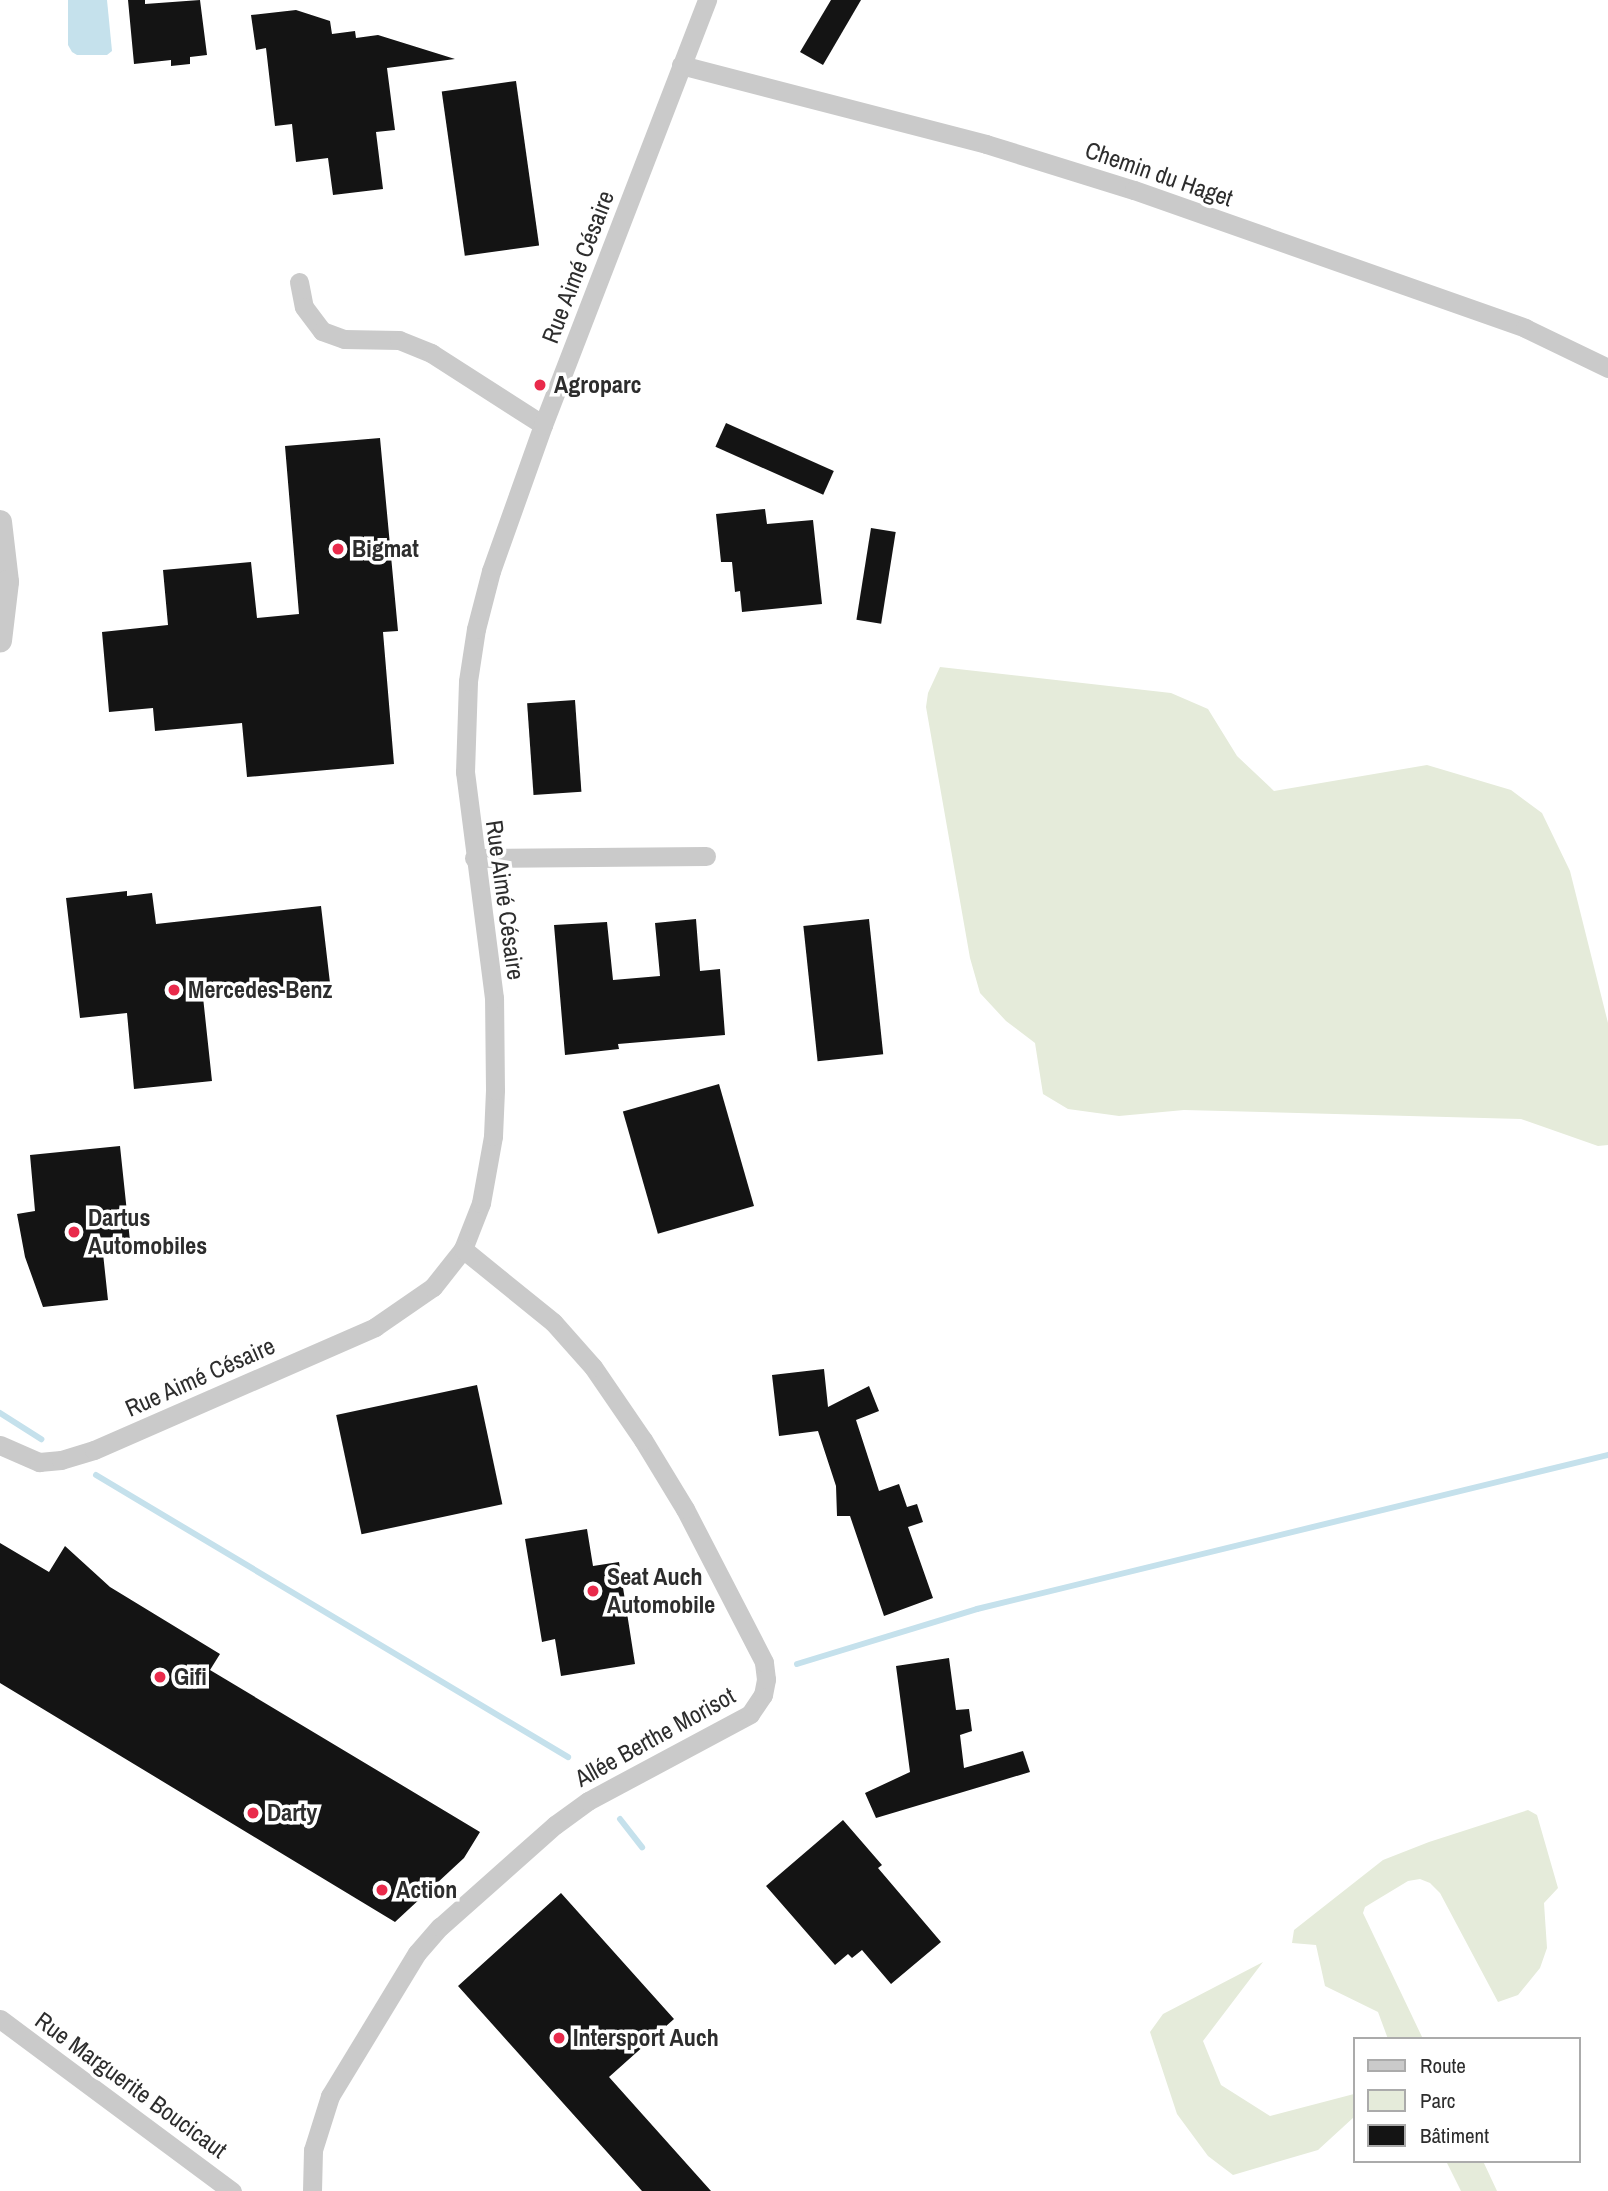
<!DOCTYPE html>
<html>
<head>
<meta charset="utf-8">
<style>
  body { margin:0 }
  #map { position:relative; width:1608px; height:2191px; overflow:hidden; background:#fff; font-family:"Archivo Narrow",sans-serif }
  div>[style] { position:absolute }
  .green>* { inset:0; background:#e5ebda }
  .water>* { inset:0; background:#c5e1ec }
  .stream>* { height:6px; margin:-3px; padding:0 3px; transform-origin:3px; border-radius:3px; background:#c5e1ec }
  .building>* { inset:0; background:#141414; transform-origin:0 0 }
  .minor>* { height:19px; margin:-9.5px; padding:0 9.5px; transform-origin:9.5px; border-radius:9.5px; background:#cacaca }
  .tertiary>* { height:24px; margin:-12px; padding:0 12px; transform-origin:12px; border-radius:12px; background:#cacaca }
  .dots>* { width:19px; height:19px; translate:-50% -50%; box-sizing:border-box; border:4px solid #fff; border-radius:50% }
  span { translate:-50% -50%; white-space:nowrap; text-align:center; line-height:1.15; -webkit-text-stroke:7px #fff; paint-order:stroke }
  .street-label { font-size:24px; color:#2d2d2d }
  .poi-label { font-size:24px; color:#2d2d2d; font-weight:700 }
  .left { translate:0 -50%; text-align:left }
  .legend { position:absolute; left:1353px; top:2037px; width:228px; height:126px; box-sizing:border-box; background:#fff; border:2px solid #ababab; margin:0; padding:9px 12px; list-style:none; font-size:21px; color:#2d2d2d }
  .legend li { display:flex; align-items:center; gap:14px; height:35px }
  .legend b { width:35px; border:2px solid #ababab }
</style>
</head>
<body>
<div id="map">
  <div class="green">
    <i style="clip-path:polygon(940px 667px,1171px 693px,1208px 709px,1237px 756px,1274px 791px,1427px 765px,1511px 790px,1542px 813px,1570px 871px,1608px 1023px,1608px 1145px,1598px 1146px,1521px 1119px,1184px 1110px,1119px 1116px,1068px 1109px,1043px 1094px,1035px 1043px,1006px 1021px,980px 993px,970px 958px,926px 707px,928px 693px)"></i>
    <i style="clip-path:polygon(1528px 1810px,1537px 1815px,1558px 1888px,1544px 1903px,1547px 1948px,1540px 1968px,1518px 1995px,1498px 2002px,1440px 1893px,1430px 1883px,1420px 1879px,1408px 1881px,1365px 1907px,1363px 1913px,1423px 2039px,1388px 2039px,1378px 2012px,1325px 1986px,1316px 1945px,1292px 1943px,1294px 1930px,1383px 1860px,1429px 1842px)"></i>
    <i style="clip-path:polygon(1263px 1962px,1203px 2041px,1221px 2085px,1270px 2116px,1354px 2094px,1354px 2117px,1318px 2150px,1233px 2175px,1208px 2156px,1177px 2114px,1150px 2032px,1163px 2014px)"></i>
    <i style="clip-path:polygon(1446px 2161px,1483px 2161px,1497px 2191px,1461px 2191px)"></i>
  </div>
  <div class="water">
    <i style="clip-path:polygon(68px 0,107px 0,112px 51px,107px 55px,77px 55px,72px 52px,68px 45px)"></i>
  </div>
  <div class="stream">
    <i style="left:0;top:1413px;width:49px;rotate:32.4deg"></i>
    <i style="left:96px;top:1475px;width:550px;rotate:30.86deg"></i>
    <i style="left:797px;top:1664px;width:188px;rotate:-17deg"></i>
    <i style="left:977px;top:1609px;width:650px;rotate:-13.72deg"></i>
    <i style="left:620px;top:1819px;width:36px;rotate:52deg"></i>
  </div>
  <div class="building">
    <i style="clip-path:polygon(128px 0,145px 0,145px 4px,200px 0,207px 55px,190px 57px,190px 64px,171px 66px,171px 60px,134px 64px)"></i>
    <i style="clip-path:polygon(831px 0,861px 0,823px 65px,800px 52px)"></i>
    <i style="clip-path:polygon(296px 10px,330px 21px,332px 34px,355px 31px,356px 38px,378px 35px,455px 59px,387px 68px,395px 130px,376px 132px,383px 189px,333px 195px,328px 158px,296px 162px,292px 124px,275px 126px,266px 48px,256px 50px,251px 15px)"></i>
    <i style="left:516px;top:81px;width:166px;height:75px;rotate:82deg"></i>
    <i style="left:726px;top:423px;width:118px;height:26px;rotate:24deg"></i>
    <i style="clip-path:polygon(380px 438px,398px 631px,383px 632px,394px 764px,247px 777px,242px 723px,155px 731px,153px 708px,109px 712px,102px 632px,168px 625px,163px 570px,251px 562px,257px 618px,299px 614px,285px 446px)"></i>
    <i style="clip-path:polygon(765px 509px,767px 524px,813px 520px,822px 604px,742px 612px,740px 591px,735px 592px,732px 562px,721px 562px,716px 514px)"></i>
    <i style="left:871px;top:528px;width:25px;height:93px;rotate:9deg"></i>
    <i style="left:575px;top:700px;width:92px;height:48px;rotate:86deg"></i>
    <i style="clip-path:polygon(127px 891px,127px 896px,152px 893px,156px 924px,321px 906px,330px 983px,203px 997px,212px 1081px,134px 1089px,127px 1013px,80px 1018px,66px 898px)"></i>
    <i style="clip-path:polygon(696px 919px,700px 971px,720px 969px,725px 1035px,618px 1044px,619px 1049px,565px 1055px,554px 925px,607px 922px,613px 980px,660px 976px,655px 923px)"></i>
    <i style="left:869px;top:919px;width:136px;height:66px;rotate:84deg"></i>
    <i style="left:719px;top:1084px;width:127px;height:100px;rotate:74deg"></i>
    <i style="clip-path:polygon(120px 1146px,130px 1241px,102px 1244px,108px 1300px,43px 1307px,25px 1257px,17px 1214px,35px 1211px,30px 1155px)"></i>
    <i style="clip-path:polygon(824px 1369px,828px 1407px,869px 1386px,879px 1411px,856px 1420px,879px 1491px,899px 1484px,907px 1507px,917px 1504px,923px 1522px,908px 1527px,933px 1598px,884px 1616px,850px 1516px,837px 1516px,836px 1486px,818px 1431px,779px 1436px,772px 1375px)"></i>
    <i style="left:477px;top:1385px;width:122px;height:144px;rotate:78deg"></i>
    <i style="clip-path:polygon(587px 1529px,593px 1566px,619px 1562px,635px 1664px,561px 1676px,555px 1639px,542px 1642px,525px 1539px)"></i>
    <i style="clip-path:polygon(0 1543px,49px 1572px,65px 1546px,110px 1587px,220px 1654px,210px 1670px,480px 1832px,464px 1858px,395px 1922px,0 1683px)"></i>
    <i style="clip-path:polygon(949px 1658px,956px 1710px,969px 1709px,972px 1731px,960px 1735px,964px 1768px,1023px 1751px,1030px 1772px,876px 1818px,865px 1793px,910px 1772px,896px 1666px)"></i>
    <i style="clip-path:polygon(843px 1820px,882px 1865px,878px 1868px,941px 1942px,891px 1984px,862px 1950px,852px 1958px,848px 1954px,835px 1965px,766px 1886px)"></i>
    <i style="clip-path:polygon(561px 1893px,674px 2019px,609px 2077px,711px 2191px,642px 2191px,458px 1986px)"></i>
  </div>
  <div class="minor">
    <i style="left:681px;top:65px;width:315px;rotate:14.5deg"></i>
    <i style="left:986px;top:144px;width:155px;rotate:17.3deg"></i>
    <i style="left:1134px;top:190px;width:415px;rotate:19.4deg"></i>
    <i style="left:1525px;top:328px;width:92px;rotate:25.7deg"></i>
    <i style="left:299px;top:282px;width:25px;rotate:79deg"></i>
    <i style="left:304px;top:307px;width:30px;rotate:53deg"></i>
    <i style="left:322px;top:331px;width:23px;rotate:20deg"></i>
    <i style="left:344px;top:339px;width:55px;rotate:1deg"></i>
    <i style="left:399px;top:340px;width:35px;rotate:22deg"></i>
    <i style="left:431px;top:353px;width:133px;rotate:32.7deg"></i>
    <i style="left:474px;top:858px;width:232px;rotate:-0.5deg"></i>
    <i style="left:0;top:1445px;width:43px;rotate:23.6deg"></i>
    <i style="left:39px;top:1462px;width:22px;rotate:-5deg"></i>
    <i style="left:61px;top:1460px;width:34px;rotate:-17deg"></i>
    <i style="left:94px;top:1450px;width:307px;rotate:-23.6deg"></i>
    <i style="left:375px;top:1327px;width:70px;rotate:-34.6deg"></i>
    <i style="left:433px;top:1287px;width:48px;rotate:-51.7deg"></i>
    <i style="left:463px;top:1249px;width:49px;rotate:-68.6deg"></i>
    <i style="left:481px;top:1203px;width:68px;rotate:-79.8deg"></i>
    <i style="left:493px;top:1136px;width:46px;rotate:-87.5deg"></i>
    <i style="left:495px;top:1090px;width:92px;rotate:-90.6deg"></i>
    <i style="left:494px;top:998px;width:228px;rotate:-97.3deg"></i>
    <i style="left:465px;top:772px;width:91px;rotate:-88.1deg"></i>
    <i style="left:468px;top:681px;width:53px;rotate:-81.3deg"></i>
    <i style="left:476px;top:629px;width:60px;rotate:-75.5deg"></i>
    <i style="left:491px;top:571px;width:155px;rotate:-70.4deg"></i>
    <i style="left:543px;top:425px;width:456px;rotate:-68.9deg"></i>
    <i style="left:0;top:2019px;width:289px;rotate:36.6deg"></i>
    <i style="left:312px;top:2191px;width:41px;rotate:-88.6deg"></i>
    <i style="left:313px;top:2150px;width:57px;rotate:-72.5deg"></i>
    <i style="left:330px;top:2096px;width:167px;rotate:-58.7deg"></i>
    <i style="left:417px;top:1953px;width:35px;rotate:-49deg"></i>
    <i style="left:440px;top:1927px;width:154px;rotate:-41.6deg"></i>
    <i style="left:555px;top:1825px;width:41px;rotate:-36deg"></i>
    <i style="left:588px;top:1801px;width:184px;rotate:-28.2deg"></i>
    <i style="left:750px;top:1714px;width:23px;rotate:-56deg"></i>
    <i style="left:763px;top:1695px;width:16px;rotate:-79deg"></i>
    <i style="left:766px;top:1679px;width:17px;rotate:-97deg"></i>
    <i style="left:764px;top:1662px;width:172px;rotate:-117.3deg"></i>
    <i style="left:685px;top:1509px;width:81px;rotate:-121.3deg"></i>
    <i style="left:643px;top:1440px;width:88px;rotate:-124.4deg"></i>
    <i style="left:593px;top:1367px;width:60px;rotate:-131.6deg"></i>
    <i style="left:553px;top:1322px;width:116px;rotate:-141deg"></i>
  </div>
  <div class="tertiary">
    <i style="left:0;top:522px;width:60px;rotate:83.3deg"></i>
    <i style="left:7px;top:582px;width:59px;rotate:96.8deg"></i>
  </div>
  <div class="dots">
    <i style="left:540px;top:385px;background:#e92a4b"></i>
    <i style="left:338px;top:549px;background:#e92a4b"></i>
    <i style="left:174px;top:990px;background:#e92a4b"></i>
    <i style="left:74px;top:1232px;background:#e92a4b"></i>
    <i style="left:593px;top:1591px;background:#e92a4b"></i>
    <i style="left:160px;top:1677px;background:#e92a4b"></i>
    <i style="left:253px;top:1813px;background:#e92a4b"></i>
    <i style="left:382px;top:1890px;background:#e92a4b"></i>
    <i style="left:559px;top:2038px;background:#e92a4b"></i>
  </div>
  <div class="street-label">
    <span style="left:1159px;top:174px;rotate:19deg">Chemin du Haget</span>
    <span style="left:578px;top:267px;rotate:-69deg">Rue Aimé Césaire</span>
    <span style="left:505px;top:900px;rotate:82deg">Rue Aimé Césaire</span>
    <span style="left:200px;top:1377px;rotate:-24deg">Rue Aimé Césaire</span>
    <span style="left:655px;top:1737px;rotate:-29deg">Allée Berthe Morisot</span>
    <span style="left:131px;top:2085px;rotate:36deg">Rue Marguerite Boucicaut</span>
  </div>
  <div class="poi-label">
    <span class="left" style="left:554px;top:385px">Agroparc</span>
    <span class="left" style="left:352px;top:549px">Bigmat</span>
    <span class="left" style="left:188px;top:990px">Mercedes-Benz</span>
    <span class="left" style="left:88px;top:1232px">Dartus<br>Automobiles</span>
    <span class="left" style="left:607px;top:1591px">Seat Auch<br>Automobile</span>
    <span class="left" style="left:174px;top:1677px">Gifi</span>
    <span class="left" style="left:267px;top:1813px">Darty</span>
    <span class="left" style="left:396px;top:1890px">Action</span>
    <span class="left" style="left:573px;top:2038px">Intersport Auch</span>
  </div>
  <ul class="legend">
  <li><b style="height:9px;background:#cacaca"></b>Route</li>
  <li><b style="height:19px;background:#e5ebda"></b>Parc</li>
  <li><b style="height:19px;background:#141414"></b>Bâtiment</li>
  </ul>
</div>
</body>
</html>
